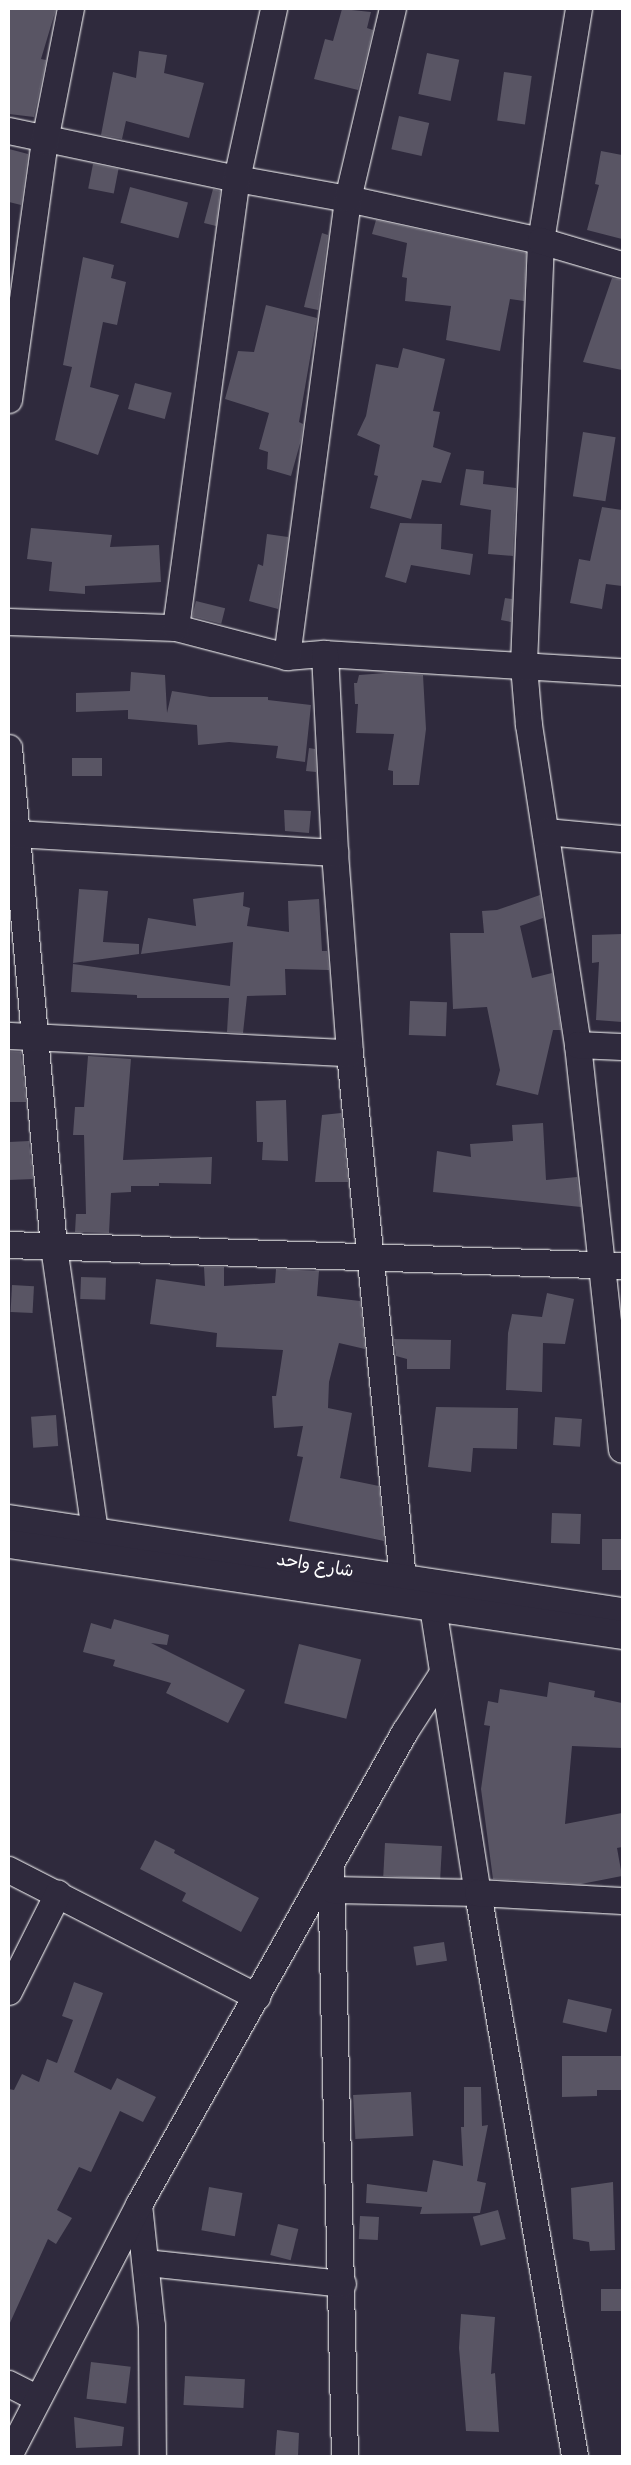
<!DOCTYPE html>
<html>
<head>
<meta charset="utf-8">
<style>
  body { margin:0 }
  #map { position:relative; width:631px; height:2465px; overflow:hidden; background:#2f2a3d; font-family:Mynerve,"Playpen Sans Arabic",sans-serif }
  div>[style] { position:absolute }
  .building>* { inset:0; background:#595564; transform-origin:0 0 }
  .roads { filter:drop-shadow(0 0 1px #fff) drop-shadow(0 0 1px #fff) }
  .minor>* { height:26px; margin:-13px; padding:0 13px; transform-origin:13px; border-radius:13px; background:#2f2a3d }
  .tertiary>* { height:28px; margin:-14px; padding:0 14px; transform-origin:14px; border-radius:14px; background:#2f2a3d }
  span { translate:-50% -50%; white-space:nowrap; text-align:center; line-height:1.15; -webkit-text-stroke:5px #2f2a3d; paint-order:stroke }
  .street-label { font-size:18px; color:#fff }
  .frame { position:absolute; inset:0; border:10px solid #fff; pointer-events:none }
</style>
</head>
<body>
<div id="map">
  <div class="building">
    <i style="clip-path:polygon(9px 9px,56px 9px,41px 59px,46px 60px,34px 117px,9px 114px)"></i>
    <i style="clip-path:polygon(342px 9px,371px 12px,367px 28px,373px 30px,358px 90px,314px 79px,325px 39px,333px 41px)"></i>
    <i style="clip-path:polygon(139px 51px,167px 55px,164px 73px,204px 83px,189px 138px,126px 121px,122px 139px,101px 135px,113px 72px,136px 78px)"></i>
    <i style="left:427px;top:53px;width:33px;height:42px;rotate:12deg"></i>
    <i style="left:504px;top:72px;width:28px;height:49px;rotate:8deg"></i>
    <i style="left:399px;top:116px;width:31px;height:34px;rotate:13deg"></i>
    <i style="clip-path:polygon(9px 149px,28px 154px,21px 205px,9px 202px)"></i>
    <i style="clip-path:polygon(601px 151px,622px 155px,622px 239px,587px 230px,599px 185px,595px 184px)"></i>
    <i style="left:93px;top:164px;width:26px;height:25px;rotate:11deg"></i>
    <i style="left:130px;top:187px;width:60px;height:37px;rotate:15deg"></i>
    <i style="clip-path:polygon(213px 189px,220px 191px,216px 226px,204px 223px)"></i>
    <i style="clip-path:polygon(376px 220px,526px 253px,524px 301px,510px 299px,500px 351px,446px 340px,451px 306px,405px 301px,407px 278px,402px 277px,407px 243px,372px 234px)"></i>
    <i style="clip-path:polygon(322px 233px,328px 235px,318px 310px,304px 307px)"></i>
    <i style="clip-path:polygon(83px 257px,114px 265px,111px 278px,126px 282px,117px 325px,103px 322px,90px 387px,119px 395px,98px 455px,55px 440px,72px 367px,63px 365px)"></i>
    <i style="clip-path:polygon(612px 278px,622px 280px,622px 370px,583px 362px)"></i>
    <i style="clip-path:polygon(266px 305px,317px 318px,299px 422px,303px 424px,301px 440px,291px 476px,267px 469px,268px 452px,259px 449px,269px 413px,225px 399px,238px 351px,254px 352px)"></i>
    <i style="clip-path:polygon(403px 348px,445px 359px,433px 411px,440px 412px,433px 447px,451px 453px,441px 483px,422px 480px,411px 519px,370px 508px,378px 476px,374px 475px,380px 445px,357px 435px,366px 416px,376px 364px,398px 368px)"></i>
    <i style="left:135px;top:383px;width:38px;height:27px;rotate:15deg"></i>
    <i style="left:583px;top:432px;width:33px;height:65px;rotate:9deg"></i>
    <i style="clip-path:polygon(466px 469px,484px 471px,483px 484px,516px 488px,513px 556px,488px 554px,491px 510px,460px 505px)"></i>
    <i style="clip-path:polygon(602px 507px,622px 510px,622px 586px,606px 584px,602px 609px,570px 603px,579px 559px,590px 561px)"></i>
    <i style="clip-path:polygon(400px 523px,442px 524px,441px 549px,473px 554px,470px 575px,411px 565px,406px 583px,385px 577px)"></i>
    <i style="clip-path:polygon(31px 528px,112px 535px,110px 547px,159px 545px,161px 582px,85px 586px,85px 594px,49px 591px,52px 562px,27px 559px)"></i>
    <i style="clip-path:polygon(267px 534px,288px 537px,278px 609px,249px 601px,258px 564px,263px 566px)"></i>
    <i style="clip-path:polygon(505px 598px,512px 599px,511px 622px,501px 620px)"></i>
    <i style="left:196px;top:601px;width:30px;height:16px;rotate:14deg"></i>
    <i style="clip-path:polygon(131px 672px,165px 675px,167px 713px,172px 691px,210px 697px,268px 697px,268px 700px,311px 705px,305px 762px,276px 758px,278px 746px,229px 742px,198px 745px,197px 725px,128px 719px,128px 710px,76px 712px,76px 693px,130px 691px)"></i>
    <i style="clip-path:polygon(386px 673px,423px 675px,426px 729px,419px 785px,393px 785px,393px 771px,388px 770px,394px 734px,356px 733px,358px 704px,355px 704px,354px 683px,357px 683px,359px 675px)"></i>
    <i style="clip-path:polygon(309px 748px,315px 749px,316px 772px,306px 771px)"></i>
    <i style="left:72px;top:758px;width:30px;height:18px"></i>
    <i style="clip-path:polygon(284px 810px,311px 811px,309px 833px,285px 831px)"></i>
    <i style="clip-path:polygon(79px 889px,108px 891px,103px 942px,139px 944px,139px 954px,73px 963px)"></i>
    <i style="clip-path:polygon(244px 892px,243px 906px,250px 908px,247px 926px,289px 932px,288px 901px,319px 899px,322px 951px,327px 951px,329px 970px,285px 969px,286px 995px,247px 996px,243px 1033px,227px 1032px,229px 998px,137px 998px,137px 995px,71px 992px,73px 964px,230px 986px,233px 942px,141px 954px,148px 918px,196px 926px,193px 899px)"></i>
    <i style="clip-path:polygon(540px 895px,543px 918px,520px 926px,532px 978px,552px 973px,561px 1030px,553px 1030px,538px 1095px,496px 1085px,500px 1070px,487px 1007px,453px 1009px,450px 933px,484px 933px,482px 911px,497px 910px)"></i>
    <i style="clip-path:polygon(622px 934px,622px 1022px,596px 1020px,599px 962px,592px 963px,592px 935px)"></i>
    <i style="left:410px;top:1001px;width:37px;height:34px;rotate:2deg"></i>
    <i style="clip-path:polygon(9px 1051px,21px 1052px,26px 1102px,9px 1102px)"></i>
    <i style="clip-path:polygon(88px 1056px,131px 1059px,123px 1160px,212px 1157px,211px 1184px,159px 1183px,159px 1186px,131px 1186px,131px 1192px,111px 1193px,109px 1233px,75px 1232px,76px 1214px,86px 1214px,84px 1135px,73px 1135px,75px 1107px,84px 1107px)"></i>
    <i style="clip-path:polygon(286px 1100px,288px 1161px,262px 1160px,263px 1142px,257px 1142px,256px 1101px)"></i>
    <i style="clip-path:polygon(341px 1113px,348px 1182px,315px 1182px,322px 1115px)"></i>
    <i style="clip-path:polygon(543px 1123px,546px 1180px,577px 1177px,581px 1207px,433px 1192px,437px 1151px,471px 1157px,470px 1144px,513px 1141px,512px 1125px)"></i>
    <i style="clip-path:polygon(29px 1141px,33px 1179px,9px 1180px,9px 1142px)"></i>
    <i style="clip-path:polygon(204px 1267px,224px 1267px,224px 1286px,275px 1283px,276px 1269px,319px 1271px,317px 1296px,360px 1301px,365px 1349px,339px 1343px,329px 1382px,328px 1408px,352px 1413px,340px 1478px,379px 1486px,384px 1541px,289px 1521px,303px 1457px,297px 1456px,303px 1426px,274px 1428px,272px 1396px,276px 1396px,283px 1350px,216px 1347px,217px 1333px,150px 1324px,156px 1279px,205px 1286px)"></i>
    <i style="left:81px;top:1277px;width:25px;height:22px;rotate:2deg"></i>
    <i style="left:12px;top:1285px;width:22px;height:27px;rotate:3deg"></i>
    <i style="clip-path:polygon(547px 1293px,574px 1299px,565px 1344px,543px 1343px,542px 1392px,506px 1390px,508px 1333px,512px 1314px,542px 1317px)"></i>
    <i style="clip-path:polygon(394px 1339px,451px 1340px,450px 1369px,407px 1369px,407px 1359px,396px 1356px)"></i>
    <i style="clip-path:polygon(436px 1407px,518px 1408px,517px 1449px,473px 1448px,471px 1472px,428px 1467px)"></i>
    <i style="left:56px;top:1415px;width:31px;height:25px;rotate:86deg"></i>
    <i style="left:555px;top:1417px;width:27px;height:28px;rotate:4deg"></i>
    <i style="left:552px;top:1513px;width:29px;height:30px;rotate:2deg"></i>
    <i style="left:602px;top:1539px;width:20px;height:31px"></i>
    <i style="clip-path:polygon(114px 1619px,169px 1635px,167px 1645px,151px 1643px,245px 1690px,228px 1723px,166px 1693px,171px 1683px,113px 1666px,115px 1660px,83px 1652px,91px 1623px,111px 1629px)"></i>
    <i style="left:299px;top:1644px;width:64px;height:61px;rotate:14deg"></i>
    <i style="clip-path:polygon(549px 1682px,595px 1691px,594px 1697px,622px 1703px,622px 1748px,572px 1746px,565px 1824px,622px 1813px,622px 1847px,617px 1848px,622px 1876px,581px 1884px,493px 1879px,481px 1789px,490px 1726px,484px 1725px,488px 1701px,498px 1703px,500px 1689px,547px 1697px)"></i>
    <i style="clip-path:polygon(155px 1840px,175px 1850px,174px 1853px,259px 1898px,241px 1932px,182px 1901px,186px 1893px,140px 1869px)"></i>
    <i style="left:385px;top:1843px;width:57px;height:33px;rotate:3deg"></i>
    <i style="left:444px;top:1942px;width:19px;height:31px;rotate:81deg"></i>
    <i style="clip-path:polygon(74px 1982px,103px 1993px,74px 2072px,111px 2090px,117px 2078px,156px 2097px,143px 2122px,120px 2111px,91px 2172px,79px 2167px,57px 2210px,72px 2218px,56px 2244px,48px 2239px,9px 2325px,9px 2089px,14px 2090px,22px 2074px,39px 2082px,47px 2059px,57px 2063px,73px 2020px,62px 2016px)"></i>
    <i style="left:568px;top:1999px;width:45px;height:24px;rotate:13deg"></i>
    <i style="clip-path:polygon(562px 2056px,622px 2056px,622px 2090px,597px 2090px,597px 2096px,562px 2097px)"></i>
    <i style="clip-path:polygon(464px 2087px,481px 2087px,482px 2126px,488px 2125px,477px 2181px,486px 2183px,480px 2213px,420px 2214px,422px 2207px,366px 2203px,367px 2184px,427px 2192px,433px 2160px,463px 2166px,461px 2127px,464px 2127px)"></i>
    <i style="left:411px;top:2092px;width:44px;height:58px;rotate:87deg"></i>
    <i style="clip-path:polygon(613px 2182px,615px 2250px,590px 2251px,589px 2242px,573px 2239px,571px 2188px)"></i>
    <i style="left:209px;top:2187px;width:34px;height:44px;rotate:10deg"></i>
    <i style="left:498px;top:2210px;width:30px;height:26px;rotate:75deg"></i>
    <i style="left:360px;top:2216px;width:19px;height:23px;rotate:3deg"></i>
    <i style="left:278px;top:2224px;width:21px;height:32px;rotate:14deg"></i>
    <i style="left:622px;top:2289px;width:22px;height:21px;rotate:90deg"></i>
    <i style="clip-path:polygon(461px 2314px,495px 2317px,491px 2374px,495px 2373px,499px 2432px,466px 2431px,459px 2348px)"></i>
    <i style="left:91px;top:2362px;width:40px;height:37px;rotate:7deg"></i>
    <i style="left:185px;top:2376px;width:60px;height:29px;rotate:3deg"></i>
    <i style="clip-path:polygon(74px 2417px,124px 2427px,122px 2446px,76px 2448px)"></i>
    <i style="clip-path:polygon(277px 2430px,299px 2433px,298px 2456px,275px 2456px)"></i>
  </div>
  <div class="roads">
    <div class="minor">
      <i style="left:579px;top:9px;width:235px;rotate:99.3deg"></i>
      <i style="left:541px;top:241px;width:425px;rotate:92.3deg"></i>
      <i style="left:524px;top:666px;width:59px;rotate:85.2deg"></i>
      <i style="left:529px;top:725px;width:324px;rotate:81.3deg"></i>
      <i style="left:578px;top:1045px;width:407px;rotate:83.8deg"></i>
      <i style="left:9px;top:131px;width:233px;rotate:11.9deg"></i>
      <i style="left:237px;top:179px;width:113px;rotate:10.2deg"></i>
      <i style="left:348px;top:199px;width:198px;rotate:12.3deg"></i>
      <i style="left:541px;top:241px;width:84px;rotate:16.5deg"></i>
      <i style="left:9px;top:400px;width:261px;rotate:-82.1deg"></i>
      <i style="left:45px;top:141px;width:135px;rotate:-78.9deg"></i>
      <i style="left:9px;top:622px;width:167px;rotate:2.1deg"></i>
      <i style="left:176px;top:628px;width:115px;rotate:14.6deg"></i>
      <i style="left:287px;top:657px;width:38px;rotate:-5deg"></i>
      <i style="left:325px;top:654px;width:298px;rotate:3.5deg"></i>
      <i style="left:176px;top:628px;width:453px;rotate:-82.3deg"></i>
      <i style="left:237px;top:179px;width:174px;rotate:-77.7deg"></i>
      <i style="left:325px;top:654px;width:199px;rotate:87.1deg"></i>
      <i style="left:335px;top:853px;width:201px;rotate:85.7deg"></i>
      <i style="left:350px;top:1053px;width:529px;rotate:84.25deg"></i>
      <i style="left:403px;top:1579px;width:41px;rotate:43deg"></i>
      <i style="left:433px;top:1607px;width:290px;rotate:81.1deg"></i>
      <i style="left:478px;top:1893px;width:571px;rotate:80.22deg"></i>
      <i style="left:287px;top:657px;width:462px;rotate:-82.4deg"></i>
      <i style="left:348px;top:199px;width:195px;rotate:-76.7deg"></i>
      <i style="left:9px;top:748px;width:501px;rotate:84.85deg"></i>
      <i style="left:54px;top:1247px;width:288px;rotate:81.8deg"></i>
      <i style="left:546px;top:832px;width:76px;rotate:5.3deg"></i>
      <i style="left:16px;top:834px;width:320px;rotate:3.4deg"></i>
      <i style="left:9px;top:1036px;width:341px;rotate:2.9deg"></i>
      <i style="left:578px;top:1045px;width:44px;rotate:2.6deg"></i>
      <i style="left:9px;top:1245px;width:613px;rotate:1.96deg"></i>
      <i style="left:331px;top:1867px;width:589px;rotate:88.64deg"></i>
      <i style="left:9px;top:1870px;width:279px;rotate:27.1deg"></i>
      <i style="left:333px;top:1890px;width:145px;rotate:1.2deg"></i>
      <i style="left:478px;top:1893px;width:144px;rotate:3.2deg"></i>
      <i style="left:9px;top:1992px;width:110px;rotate:-63.4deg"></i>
      <i style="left:139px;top:2205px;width:122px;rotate:83.9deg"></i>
      <i style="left:152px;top:2326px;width:130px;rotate:89.6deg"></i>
      <i style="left:147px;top:2263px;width:197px;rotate:6.1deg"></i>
      <i style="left:9px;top:2384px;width:31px;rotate:27deg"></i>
      <i style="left:9px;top:2456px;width:283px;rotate:-62.6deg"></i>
      <i style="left:139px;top:2205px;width:543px;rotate:-60.65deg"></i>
      <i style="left:405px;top:1732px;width:70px;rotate:-57.2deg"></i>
    </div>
    <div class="tertiary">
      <i style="left:9px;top:1519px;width:620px;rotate:8.63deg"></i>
      <i style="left:9px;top:1544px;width:620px;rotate:8.44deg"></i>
    </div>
  </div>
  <div class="street-label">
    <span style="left:315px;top:1566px;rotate:9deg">شارع واحد</span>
  </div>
  <div class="frame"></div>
</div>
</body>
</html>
